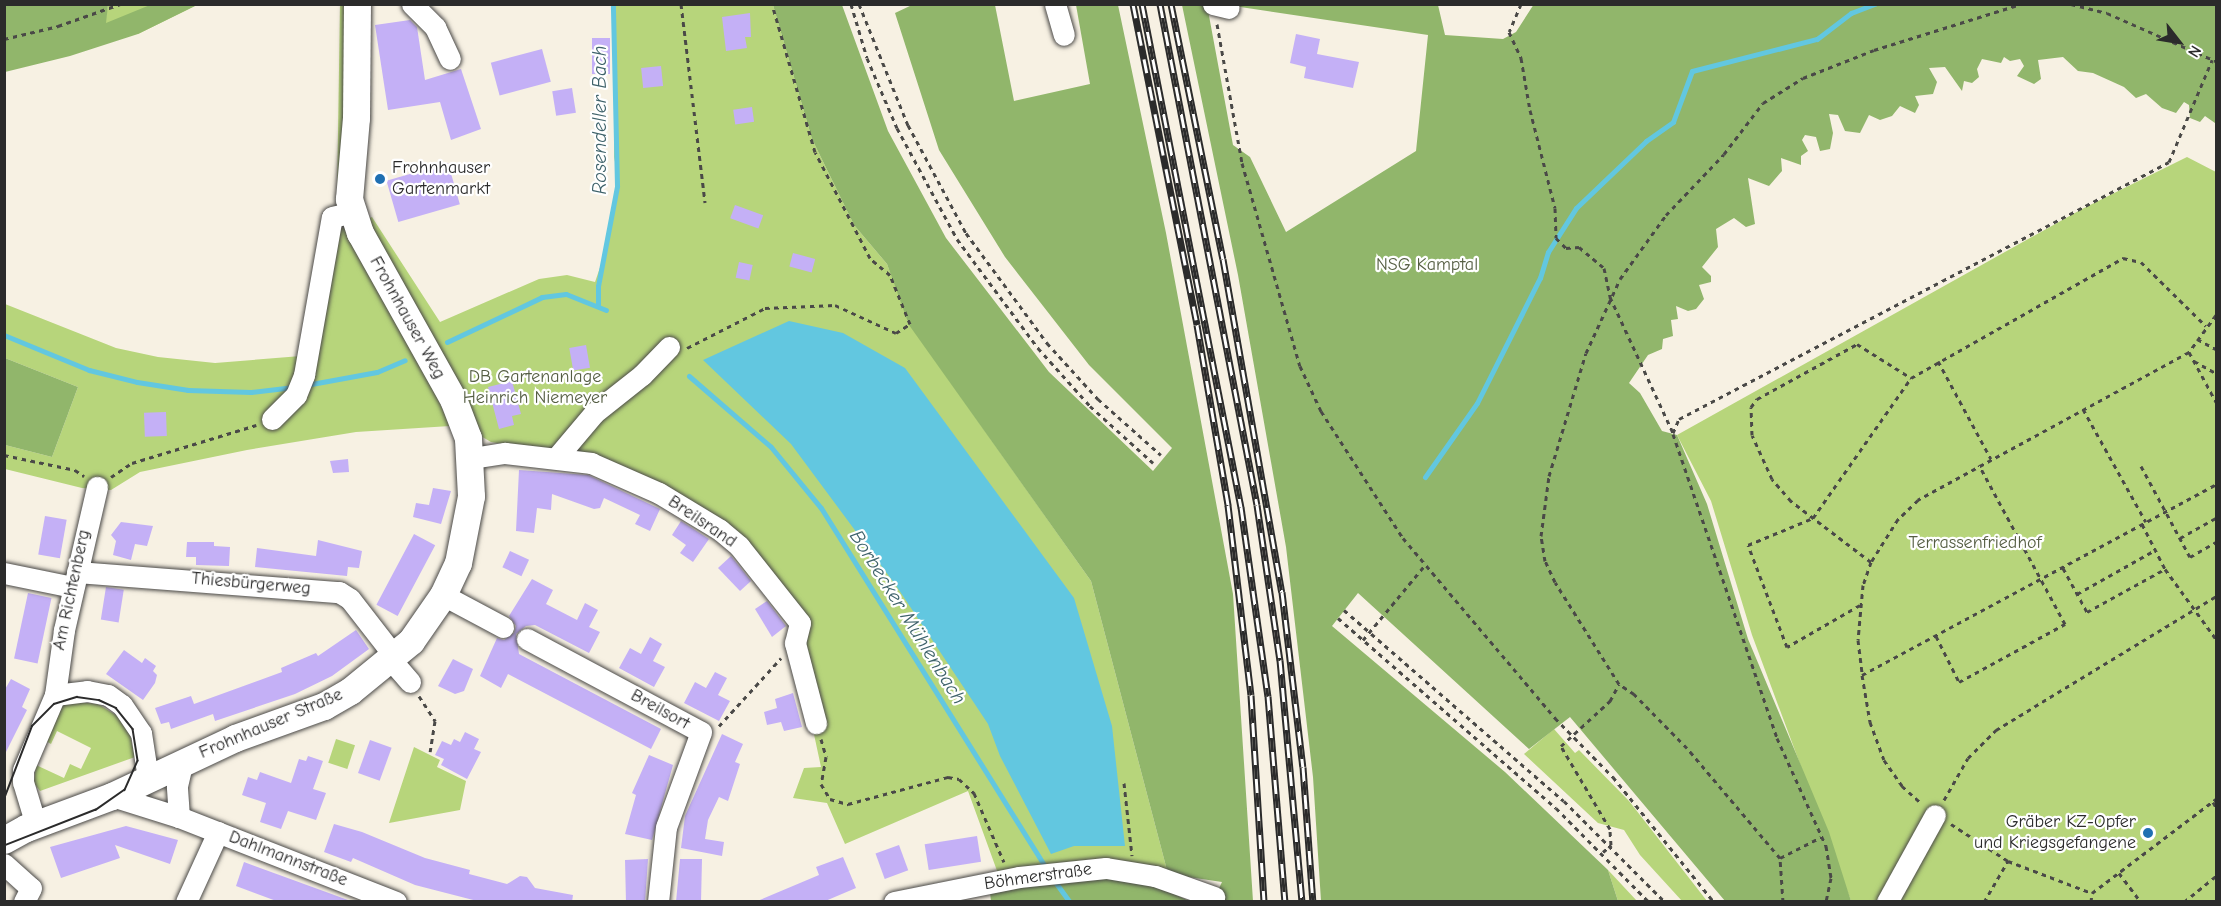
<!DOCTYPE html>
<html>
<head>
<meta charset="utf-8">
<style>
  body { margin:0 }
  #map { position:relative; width:2221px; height:906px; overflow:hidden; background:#f7f1e3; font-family:"Comic Neue",sans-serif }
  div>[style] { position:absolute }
  .green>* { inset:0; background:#b7d57b; transform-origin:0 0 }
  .forest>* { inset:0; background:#91b66b }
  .water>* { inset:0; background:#62c7e0 }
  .stream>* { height:5px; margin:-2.5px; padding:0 2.5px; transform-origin:2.5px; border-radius:2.5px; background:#62c7e0 }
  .building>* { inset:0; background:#c4b0f6; transform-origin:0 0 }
  .path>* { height:3px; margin-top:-1.5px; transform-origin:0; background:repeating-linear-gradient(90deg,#4a4947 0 4.5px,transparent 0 9px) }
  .roads { filter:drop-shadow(0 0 2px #4a4947) drop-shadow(0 0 2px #4a4947) }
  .minor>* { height:21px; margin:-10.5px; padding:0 10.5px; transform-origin:10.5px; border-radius:10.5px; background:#fff }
  .major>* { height:27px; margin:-13.5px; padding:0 13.5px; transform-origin:13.5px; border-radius:13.5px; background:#fff }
  .tram>* { height:1.5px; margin:-0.75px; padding:0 0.75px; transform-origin:0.75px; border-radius:0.75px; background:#2b2b2b }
  .rail>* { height:7px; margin-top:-3.5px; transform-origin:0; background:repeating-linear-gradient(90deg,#fff 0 14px,#2b2b2b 0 28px); box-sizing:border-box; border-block:2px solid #2b2b2b }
  .dots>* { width:16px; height:16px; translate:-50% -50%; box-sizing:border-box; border:3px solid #fff; border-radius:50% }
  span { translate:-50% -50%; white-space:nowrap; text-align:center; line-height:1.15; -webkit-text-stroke:4.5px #fff; paint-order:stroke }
  .poi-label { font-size:18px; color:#2b2b2b }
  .left { translate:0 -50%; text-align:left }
  .right { translate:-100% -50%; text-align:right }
  .park-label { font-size:18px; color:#555e43 }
  .street-label { font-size:18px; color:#2b2b2b }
  .water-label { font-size:20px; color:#3e626a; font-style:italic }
  .frame { position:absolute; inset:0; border:6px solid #2b2b2b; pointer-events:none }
  .north { position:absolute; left:2149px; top:12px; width:60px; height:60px; -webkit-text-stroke:4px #fff; paint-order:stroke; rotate:121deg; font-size:16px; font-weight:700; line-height:24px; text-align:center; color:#2b2b2b }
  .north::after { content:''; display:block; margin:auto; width:21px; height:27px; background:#2b2b2b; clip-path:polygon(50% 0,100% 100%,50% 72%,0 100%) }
</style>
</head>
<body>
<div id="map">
  <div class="green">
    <i style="clip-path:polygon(346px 4px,346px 92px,337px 198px,340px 5px)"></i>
    <i style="clip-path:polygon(108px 5px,197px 5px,138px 34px,105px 23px)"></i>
    <i style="clip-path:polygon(614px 5px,773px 5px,812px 139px,854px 225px,887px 264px,910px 325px,1091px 581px,1168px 874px,1000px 879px,968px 791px,845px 844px,827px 803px,793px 798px,804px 768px,821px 767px,812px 725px,803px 634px,743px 545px,557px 453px,491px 442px,479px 435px,362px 221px,372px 217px,440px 322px,539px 279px,567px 275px,595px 282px,604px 256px,619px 181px,614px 157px)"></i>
    <i style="clip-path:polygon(2187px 157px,2216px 172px,2216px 901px,1851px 901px,1752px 635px,1711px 501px,1677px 435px,2082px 209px)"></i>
    <i style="clip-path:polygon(345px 227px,426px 373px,450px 426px,356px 432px,247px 450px,140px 472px,111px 490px,82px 488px,5px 469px,5px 445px,52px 457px,78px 387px,5px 358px,5px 304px,116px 348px,158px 357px,215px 363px,301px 356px,339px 229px)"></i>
    <i style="clip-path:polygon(77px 702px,98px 704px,119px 717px,129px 731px,135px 757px,40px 791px,34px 783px,36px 765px,64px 778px,70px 764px,81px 769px,91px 748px,57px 731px,51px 744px,46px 741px,62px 705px)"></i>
    <i style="clip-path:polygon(1554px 729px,1575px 753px,1579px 750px,1629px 801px,1707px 901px,1682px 901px,1640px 855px,1624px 830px,1598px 823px,1524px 754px)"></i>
    <i style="left:336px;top:739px;width:20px;height:25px;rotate:18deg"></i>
    <i style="clip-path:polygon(414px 747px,440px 760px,437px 767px,466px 781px,460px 810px,389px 823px)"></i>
    <i style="clip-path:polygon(1608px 870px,1637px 901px,1618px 901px)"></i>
  </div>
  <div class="forest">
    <i style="clip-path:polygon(1534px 4px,2216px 5px,2215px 123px,2205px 116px,2200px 122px,2190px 118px,2189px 105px,2184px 102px,2176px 113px,2162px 108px,2146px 94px,2136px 98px,2124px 87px,2093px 73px,2078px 71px,2063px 57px,2038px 60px,2041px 79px,2034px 84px,2017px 76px,2024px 66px,2020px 59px,2010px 61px,2004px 57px,2001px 63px,1982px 59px,1977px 69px,1979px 77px,1972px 83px,1964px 81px,1962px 91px,1945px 67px,1929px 68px,1937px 82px,1933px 94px,1915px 96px,1919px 105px,1915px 113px,1900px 106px,1892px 116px,1880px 120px,1869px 115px,1860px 133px,1845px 131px,1838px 115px,1829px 114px,1833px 133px,1830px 149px,1820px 151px,1816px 137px,1805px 135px,1802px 140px,1808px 151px,1801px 156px,1801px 165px,1781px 158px,1782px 171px,1769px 186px,1748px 178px,1755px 224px,1746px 227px,1734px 218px,1716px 229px,1718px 247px,1702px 267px,1711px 276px,1711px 282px,1699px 285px,1704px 299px,1696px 309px,1688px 311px,1676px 306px,1678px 319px,1671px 320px,1673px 336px,1663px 339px,1662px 349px,1648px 355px,1629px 383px,1640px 393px,1662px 431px,1677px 435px,1707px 504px,1748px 639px,1829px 832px,1851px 901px,1725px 901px,1570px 717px,1529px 749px,1358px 593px,1332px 626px,1505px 772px,1608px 870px,1618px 901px,1321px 901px,1313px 777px,1286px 547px,1238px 275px,1182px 5px,1207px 5px,1233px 145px,1250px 157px,1286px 232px,1416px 151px,1428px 35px,1227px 5px,1438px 5px,1445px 35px,1503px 39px,1516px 32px)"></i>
    <i style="clip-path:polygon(5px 5px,108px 5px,106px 23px,150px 5px,197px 5px,138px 34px,70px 56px,5px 72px)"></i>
    <i style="clip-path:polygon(773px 5px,842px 5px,888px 131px,946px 238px,1049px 372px,1153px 471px,1172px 448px,1089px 365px,1005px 257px,939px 150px,895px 13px,912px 5px,995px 5px,1014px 101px,1090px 84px,1076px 5px,1118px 5px,1166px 233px,1233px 594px,1253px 901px,1213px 901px,1222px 882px,1168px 874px,1091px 581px,909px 325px,887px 264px,854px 225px,812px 139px)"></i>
    <i style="clip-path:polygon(5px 358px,78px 387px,52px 457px,5px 445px)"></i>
    <i style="clip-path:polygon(1064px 873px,1149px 882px,1189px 901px,991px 901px,989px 884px)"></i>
  </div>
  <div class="water">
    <i style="clip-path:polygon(789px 321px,843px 333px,905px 368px,1074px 598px,1112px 726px,1125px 846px,1074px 846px,1051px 854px,1000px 756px,988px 724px,897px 587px,791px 444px,703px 360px)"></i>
  </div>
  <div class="stream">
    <i style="left:598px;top:306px;width:20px;rotate:-90deg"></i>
    <i style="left:598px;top:286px;width:102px;rotate:-79.2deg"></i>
    <i style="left:617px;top:186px;width:182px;rotate:-91.3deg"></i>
    <i style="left:4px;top:335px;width:92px;rotate:22.4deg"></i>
    <i style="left:89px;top:370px;width:49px;rotate:14deg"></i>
    <i style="left:137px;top:382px;width:52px;rotate:8.9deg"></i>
    <i style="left:188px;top:390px;width:63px;rotate:1.8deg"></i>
    <i style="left:251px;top:392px;width:43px;rotate:-6.6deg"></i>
    <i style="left:447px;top:342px;width:105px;rotate:-25.3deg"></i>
    <i style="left:542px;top:297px;width:24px;rotate:-7deg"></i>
    <i style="left:566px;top:294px;width:43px;rotate:21.8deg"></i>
    <i style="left:689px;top:376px;width:108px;rotate:40.9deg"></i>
    <i style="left:771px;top:447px;width:79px;rotate:50.7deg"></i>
    <i style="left:821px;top:508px;width:426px;rotate:58deg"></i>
    <i style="left:306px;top:385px;width:72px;rotate:-10.4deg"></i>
    <i style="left:377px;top:372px;width:30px;rotate:-23deg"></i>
    <i style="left:1425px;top:477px;width:90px;rotate:-54.9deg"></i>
    <i style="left:1477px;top:403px;width:140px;rotate:-63.3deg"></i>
    <i style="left:1540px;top:278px;width:27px;rotate:-73deg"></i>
    <i style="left:1548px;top:252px;width:52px;rotate:-57.5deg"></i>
    <i style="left:1576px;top:208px;width:97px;rotate:-43.7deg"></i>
    <i style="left:1646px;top:141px;width:33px;rotate:-35deg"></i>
    <i style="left:1673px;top:122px;width:54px;rotate:-69.6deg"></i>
    <i style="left:1692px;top:71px;width:129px;rotate:-14.4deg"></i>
    <i style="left:1817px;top:39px;width:43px;rotate:-37.4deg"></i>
    <i style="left:1851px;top:13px;width:25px;rotate:-21deg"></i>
    <i style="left:1053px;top:879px;width:29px;rotate:54deg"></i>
  </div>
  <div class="building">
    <i style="clip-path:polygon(750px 13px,751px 37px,745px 37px,747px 48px,726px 51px,722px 17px)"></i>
    <i style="clip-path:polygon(410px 20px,417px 27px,425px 80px,461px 69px,481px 129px,451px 140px,440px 102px,388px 110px,375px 25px)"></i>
    <i style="clip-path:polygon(1296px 34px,1320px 39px,1317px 54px,1359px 62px,1353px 88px,1304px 78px,1306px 67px,1290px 63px)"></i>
    <i style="left:592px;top:38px;width:18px;height:36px"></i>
    <i style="left:542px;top:49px;width:34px;height:53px;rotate:75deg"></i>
    <i style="left:661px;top:66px;width:20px;height:20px;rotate:84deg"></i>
    <i style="left:572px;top:88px;width:25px;height:20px;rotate:81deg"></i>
    <i style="left:752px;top:107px;width:15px;height:19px;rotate:82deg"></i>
    <i style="left:448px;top:163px;width:43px;height:64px;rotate:74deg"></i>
    <i style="left:735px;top:205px;width:30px;height:14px;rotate:20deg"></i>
    <i style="left:793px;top:253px;width:23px;height:14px;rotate:15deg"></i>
    <i style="left:739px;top:262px;width:14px;height:16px;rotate:12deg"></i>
    <i style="left:586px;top:345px;width:23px;height:17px;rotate:80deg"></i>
    <i style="clip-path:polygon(512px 381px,521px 414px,512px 416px,514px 425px,499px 429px,488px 387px)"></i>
    <i style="left:166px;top:412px;width:24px;height:22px;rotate:88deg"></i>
    <i style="clip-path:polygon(348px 459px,349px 472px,333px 473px,330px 461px)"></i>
    <i style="clip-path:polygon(519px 470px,588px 475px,660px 509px,650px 531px,635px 524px,640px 515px,604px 498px,600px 508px,594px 509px,552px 494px,551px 510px,537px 508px,534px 533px,516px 531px)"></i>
    <i style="clip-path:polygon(433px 488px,451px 491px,441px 524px,413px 517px,416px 503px,429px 505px)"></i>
    <i style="left:45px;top:516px;width:22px;height:39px;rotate:10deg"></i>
    <i style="clip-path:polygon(681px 521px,709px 539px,693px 562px,680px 553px,686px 545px,672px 535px)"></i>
    <i style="clip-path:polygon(121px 522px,153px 526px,147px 546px,135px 544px,131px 560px,113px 555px,116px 541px,111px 535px)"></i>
    <i style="left:414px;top:534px;width:24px;height:80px;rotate:28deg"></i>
    <i style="clip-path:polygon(318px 540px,362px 551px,359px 568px,348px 567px,347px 576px,255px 567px,257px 548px,316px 556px)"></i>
    <i style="clip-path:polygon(187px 542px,214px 542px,214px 546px,230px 547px,229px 566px,196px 565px,196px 557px,186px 557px)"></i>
    <i style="left:510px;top:551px;width:21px;height:18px;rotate:25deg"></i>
    <i style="clip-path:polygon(731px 556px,751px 581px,740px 591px,718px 568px)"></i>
    <i style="clip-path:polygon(532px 579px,553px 590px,546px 604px,577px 620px,585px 603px,598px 610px,589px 627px,600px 632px,589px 653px,535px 625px,526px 626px,516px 634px,519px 654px,661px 729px,651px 749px,508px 674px,501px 688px,480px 676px,497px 638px,504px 640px,514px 633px,516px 626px,509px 616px)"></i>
    <i style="left:106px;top:587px;width:18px;height:33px;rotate:9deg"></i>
    <i style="left:28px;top:593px;width:24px;height:67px;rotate:12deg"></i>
    <i style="clip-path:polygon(767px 601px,786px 626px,772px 637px,755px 609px)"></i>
    <i style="clip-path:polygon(356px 630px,369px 649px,332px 676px,295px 694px,215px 721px,213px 714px,171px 729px,169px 722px,161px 724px,155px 708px,191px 696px,194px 704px,282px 672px,281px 668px,316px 653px,318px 656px)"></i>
    <i style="clip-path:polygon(650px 637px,662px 644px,653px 661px,665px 667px,654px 687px,619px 668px,630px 648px,641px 654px)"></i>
    <i style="clip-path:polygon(124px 650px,142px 663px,145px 658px,156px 666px,153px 671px,157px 675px,155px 683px,143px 700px,106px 674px)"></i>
    <i style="clip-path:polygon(453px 659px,473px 669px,464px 691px,455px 694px,438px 686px)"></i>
    <i style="clip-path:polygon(715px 672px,727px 678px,718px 695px,730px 701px,719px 721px,684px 703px,695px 682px,706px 688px)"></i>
    <i style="clip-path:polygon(11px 679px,30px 689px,22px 707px,27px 710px,4px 756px,4px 691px)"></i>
    <i style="clip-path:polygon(793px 693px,802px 727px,784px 731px,781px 722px,767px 725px,764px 712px,777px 708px,775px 699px)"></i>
    <i style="clip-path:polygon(465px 732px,479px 739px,474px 749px,481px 752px,467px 779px,441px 765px,444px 759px,435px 755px,442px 741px,451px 745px,454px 739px,460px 742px)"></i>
    <i style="clip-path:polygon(722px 734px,743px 744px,735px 762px,740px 764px,728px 801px,719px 797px,708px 820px,705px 839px,724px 842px,722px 856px,681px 848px,685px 816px)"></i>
    <i style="left:370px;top:740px;width:23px;height:35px;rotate:20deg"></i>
    <i style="clip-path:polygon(649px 755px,673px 765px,652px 840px,625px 834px,636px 795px,632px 793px)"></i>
    <i style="clip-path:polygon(308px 756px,323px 761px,313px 789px,326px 793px,316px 820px,288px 811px,281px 829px,260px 822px,266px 803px,242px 795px,248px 777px,257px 780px,260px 772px,291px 783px,299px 759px,306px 761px)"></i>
    <i style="clip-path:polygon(334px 824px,362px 832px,425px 858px,470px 870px,469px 874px,507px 884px,520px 876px,527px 877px,535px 888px,573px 895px,572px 902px,481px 902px,415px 885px,353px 858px,351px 862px,324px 852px)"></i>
    <i style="clip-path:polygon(126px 826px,178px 840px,170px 864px,115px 845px,120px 858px,61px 878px,50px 847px)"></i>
    <i style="left:977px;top:836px;width:26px;height:53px;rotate:81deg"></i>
    <i style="left:899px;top:845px;width:27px;height:25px;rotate:70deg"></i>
    <i style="clip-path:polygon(843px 857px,856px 888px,823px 902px,755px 902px,819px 875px,816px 867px)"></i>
    <i style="clip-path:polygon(648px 859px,645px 902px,626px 902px,625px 860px)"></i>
    <i style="clip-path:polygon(680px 859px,702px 859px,701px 902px,676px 902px)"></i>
    <i style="clip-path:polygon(244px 862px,348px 900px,347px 902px,279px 902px,236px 886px)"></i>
  </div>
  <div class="path">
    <i style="left:681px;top:4px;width:200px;rotate:83.1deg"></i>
    <i style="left:851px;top:4px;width:56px;rotate:73.5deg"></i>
    <i style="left:867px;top:58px;width:76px;rotate:66.8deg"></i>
    <i style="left:897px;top:128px;width:126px;rotate:61.6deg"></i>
    <i style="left:957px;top:239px;width:136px;rotate:53.4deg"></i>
    <i style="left:1038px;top:348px;width:78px;rotate:48.1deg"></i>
    <i style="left:1090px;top:406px;width:85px;rotate:42.1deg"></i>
    <i style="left:859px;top:4px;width:131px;rotate:68deg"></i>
    <i style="left:908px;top:125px;width:123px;rotate:61.8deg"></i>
    <i style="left:966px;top:233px;width:137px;rotate:53.6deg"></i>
    <i style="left:1047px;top:343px;width:76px;rotate:47.7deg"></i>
    <i style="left:1098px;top:399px;width:84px;rotate:41.6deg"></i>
    <i style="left:1521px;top:4px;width:30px;rotate:113deg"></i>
    <i style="left:1509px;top:32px;width:29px;rotate:65deg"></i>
    <i style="left:1521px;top:58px;width:53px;rotate:80.2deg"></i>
    <i style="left:1530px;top:110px;width:101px;rotate:75.7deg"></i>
    <i style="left:1555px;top:208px;width:30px;rotate:88deg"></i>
    <i style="left:1556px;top:238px;width:14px;rotate:45deg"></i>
    <i style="left:1566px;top:248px;width:13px;rotate:-4deg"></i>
    <i style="left:1579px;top:247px;width:33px;rotate:40deg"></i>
    <i style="left:1604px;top:268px;width:30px;rotate:78deg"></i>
    <i style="left:1610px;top:297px;width:150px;rotate:65.1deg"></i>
    <i style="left:1673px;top:433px;width:15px;rotate:-67deg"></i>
    <i style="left:1679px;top:419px;width:553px;rotate:-27.68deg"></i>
    <i style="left:2169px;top:162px;width:111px;rotate:-67.1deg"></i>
    <i style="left:2071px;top:4px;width:37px;rotate:14deg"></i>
    <i style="left:2107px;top:13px;width:119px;rotate:23.8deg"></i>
    <i style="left:1217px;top:24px;width:141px;rotate:79.8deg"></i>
    <i style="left:1242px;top:163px;width:211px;rotate:74.1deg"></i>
    <i style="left:1300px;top:366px;width:50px;rotate:65deg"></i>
    <i style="left:1321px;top:411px;width:151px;rotate:57.2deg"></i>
    <i style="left:1403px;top:538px;width:236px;rotate:49.8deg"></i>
    <i style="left:1555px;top:718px;width:83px;rotate:45.5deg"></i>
    <i style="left:1613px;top:777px;width:161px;rotate:51.1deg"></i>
    <i style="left:4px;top:39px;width:56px;rotate:-13.5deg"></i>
    <i style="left:58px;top:26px;width:66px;rotate:-19.5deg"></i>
    <i style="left:2216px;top:315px;width:46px;rotate:126.1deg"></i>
    <i style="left:2189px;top:352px;width:309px;rotate:151.4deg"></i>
    <i style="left:1918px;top:500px;width:28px;rotate:136deg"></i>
    <i style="left:1898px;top:519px;width:51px;rotate:122.1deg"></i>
    <i style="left:1871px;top:562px;width:24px;rotate:109deg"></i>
    <i style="left:1863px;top:585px;width:55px;rotate:95.2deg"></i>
    <i style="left:1858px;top:640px;width:35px;rotate:83deg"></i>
    <i style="left:1862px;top:675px;width:402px;rotate:-28.3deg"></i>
    <i style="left:2197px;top:339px;width:21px;rotate:28deg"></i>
    <i style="left:687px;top:348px;width:88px;rotate:-27.1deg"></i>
    <i style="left:765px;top:308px;width:70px;rotate:-2.5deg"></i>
    <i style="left:835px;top:305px;width:67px;rotate:24.7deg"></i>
    <i style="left:896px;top:333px;width:17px;rotate:-33deg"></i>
    <i style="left:910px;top:324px;width:53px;rotate:-112.2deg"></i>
    <i style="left:890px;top:275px;width:26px;rotate:-140deg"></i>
    <i style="left:870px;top:258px;width:119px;rotate:-117.4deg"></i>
    <i style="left:815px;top:152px;width:154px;rotate:-106.2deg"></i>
    <i style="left:2189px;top:352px;width:57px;rotate:61.6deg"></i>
    <i style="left:1938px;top:361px;width:111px;rotate:61.6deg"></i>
    <i style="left:2194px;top:361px;width:25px;rotate:29deg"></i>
    <i style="left:2083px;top:409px;width:129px;rotate:60.9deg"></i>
    <i style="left:1673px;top:434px;width:321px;rotate:71.1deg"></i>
    <i style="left:1777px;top:738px;width:119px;rotate:65.6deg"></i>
    <i style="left:1826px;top:846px;width:32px;rotate:81deg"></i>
    <i style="left:1831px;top:878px;width:25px;rotate:102deg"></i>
    <i style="left:4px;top:455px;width:73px;rotate:11.9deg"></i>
    <i style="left:75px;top:470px;width:11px;rotate:34deg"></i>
    <i style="left:2141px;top:466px;width:103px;rotate:61.7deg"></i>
    <i style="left:2190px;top:557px;width:30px;rotate:-30deg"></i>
    <i style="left:111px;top:477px;width:25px;rotate:-34deg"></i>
    <i style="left:132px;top:463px;width:130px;rotate:-17deg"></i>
    <i style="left:2142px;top:524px;width:51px;rotate:62.9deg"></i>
    <i style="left:2165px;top:569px;width:87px;rotate:53.9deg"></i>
    <i style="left:2180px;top:538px;width:41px;rotate:-29.1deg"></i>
    <i style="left:1871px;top:562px;width:101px;rotate:-142.7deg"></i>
    <i style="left:1791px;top:501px;width:29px;rotate:-131deg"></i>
    <i style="left:1772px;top:479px;width:48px;rotate:-114.4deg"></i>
    <i style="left:1752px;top:435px;width:28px;rotate:-92deg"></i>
    <i style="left:1751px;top:407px;width:10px;rotate:-53deg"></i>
    <i style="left:1757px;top:399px;width:114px;rotate:-28.8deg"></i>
    <i style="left:1857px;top:344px;width:64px;rotate:32.2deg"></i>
    <i style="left:1911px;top:378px;width:244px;rotate:-29.5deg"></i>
    <i style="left:2123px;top:258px;width:18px;rotate:13deg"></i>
    <i style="left:2141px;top:262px;width:91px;rotate:44.6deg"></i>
    <i style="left:2063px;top:568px;width:50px;rotate:61.4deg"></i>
    <i style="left:2087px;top:612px;width:89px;rotate:-28.9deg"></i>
    <i style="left:2077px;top:594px;width:90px;rotate:-29.4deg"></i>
    <i style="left:1860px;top:605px;width:84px;rotate:150.1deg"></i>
    <i style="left:1787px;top:647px;width:109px;rotate:-110.9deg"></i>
    <i style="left:1748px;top:545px;width:70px;rotate:-22.6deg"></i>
    <i style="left:1813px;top:518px;width:171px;rotate:-55deg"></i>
    <i style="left:1344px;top:610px;width:291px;rotate:41deg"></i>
    <i style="left:1564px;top:801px;width:143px;rotate:45deg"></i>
    <i style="left:1338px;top:618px;width:289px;rotate:41.1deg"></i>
    <i style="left:1556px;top:808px;width:132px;rotate:45.3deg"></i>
    <i style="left:1936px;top:636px;width:51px;rotate:63.4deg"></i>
    <i style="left:1959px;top:682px;width:121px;rotate:-28.7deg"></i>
    <i style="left:2065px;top:624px;width:181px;rotate:-118.4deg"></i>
    <i style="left:1363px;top:640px;width:97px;rotate:-50.4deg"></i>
    <i style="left:1862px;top:675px;width:48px;rotate:80.3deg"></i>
    <i style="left:1870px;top:722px;width:40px;rotate:69.8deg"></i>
    <i style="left:1884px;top:760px;width:32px;rotate:55deg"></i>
    <i style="left:1902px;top:786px;width:25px;rotate:42deg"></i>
    <i style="left:419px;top:696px;width:30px;rotate:57deg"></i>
    <i style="left:435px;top:721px;width:31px;rotate:99deg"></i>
    <i style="left:719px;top:726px;width:92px;rotate:-47.6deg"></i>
    <i style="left:821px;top:739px;width:19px;rotate:74deg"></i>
    <i style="left:826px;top:757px;width:27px;rotate:100deg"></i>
    <i style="left:821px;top:784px;width:17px;rotate:59deg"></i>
    <i style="left:830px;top:799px;width:19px;rotate:16deg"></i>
    <i style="left:848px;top:804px;width:104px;rotate:-15.1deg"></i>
    <i style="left:948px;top:777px;width:11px;rotate:10deg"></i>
    <i style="left:959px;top:779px;width:21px;rotate:43deg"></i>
    <i style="left:974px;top:793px;width:75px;rotate:66.5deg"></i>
    <i style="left:1124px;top:783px;width:73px;rotate:83.7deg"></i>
    <i style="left:1944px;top:800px;width:48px;rotate:-60.3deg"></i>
    <i style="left:1968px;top:758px;width:40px;rotate:-45deg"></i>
    <i style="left:1996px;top:730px;width:258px;rotate:-31.3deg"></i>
    <i style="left:2213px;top:802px;width:6px;rotate:59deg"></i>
    <i style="left:1951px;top:824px;width:68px;rotate:33deg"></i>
    <i style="left:2008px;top:861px;width:90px;rotate:20.9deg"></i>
    <i style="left:1603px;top:852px;width:11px;rotate:-41deg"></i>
    <i style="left:1611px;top:845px;width:16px;rotate:-94deg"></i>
    <i style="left:1610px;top:829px;width:96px;rotate:-120.6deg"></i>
    <i style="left:1561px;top:746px;width:67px;rotate:-42.6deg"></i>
    <i style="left:1610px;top:701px;width:19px;rotate:-62deg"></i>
    <i style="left:1780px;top:858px;width:46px;rotate:-27.1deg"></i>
    <i style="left:2119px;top:873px;width:36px;rotate:53deg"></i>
    <i style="left:1783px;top:902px;width:44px;rotate:-93.9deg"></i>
    <i style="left:1780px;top:858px;width:144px;rotate:-130.2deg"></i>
    <i style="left:1687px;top:748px;width:76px;rotate:-134.5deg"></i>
    <i style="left:1634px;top:694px;width:18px;rotate:-146deg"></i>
    <i style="left:1619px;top:684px;width:120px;rotate:-122.1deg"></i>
    <i style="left:1555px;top:582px;width:23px;rotate:-115deg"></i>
    <i style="left:1545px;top:561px;width:25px;rotate:-99deg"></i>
    <i style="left:1541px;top:536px;width:61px;rotate:-82.4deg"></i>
    <i style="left:1549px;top:476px;width:128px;rotate:-73.3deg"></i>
    <i style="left:1586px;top:353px;width:81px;rotate:-65.3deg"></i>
    <i style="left:1620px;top:279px;width:79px;rotate:-54.3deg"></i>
    <i style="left:1666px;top:215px;width:84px;rotate:-46.4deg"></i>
    <i style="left:1724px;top:154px;width:64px;rotate:-52.6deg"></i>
    <i style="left:1763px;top:103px;width:47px;rotate:-32deg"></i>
    <i style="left:1803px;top:78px;width:76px;rotate:-21.5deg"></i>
    <i style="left:1874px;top:50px;width:154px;rotate:-17.4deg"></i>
    <i style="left:1984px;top:902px;width:48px;rotate:-59.7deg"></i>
    <i style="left:2091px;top:902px;width:9px;rotate:-84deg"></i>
    <i style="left:2092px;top:893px;width:156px;rotate:-37.2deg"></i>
    <i style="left:2184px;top:902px;width:41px;rotate:-39.1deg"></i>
  </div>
  <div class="roads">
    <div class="minor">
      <i style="left:412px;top:4px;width:33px;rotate:45deg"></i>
      <i style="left:435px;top:27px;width:35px;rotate:65deg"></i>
      <i style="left:1055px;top:4px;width:32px;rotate:74deg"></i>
      <i style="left:1213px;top:4px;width:16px;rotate:14deg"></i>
      <i style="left:272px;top:419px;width:34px;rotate:-45deg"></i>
      <i style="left:296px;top:395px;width:22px;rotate:-68deg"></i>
      <i style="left:304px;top:375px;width:160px;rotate:-80deg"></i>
      <i style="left:332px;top:217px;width:22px;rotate:-13deg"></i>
      <i style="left:557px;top:457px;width:57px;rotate:-49.9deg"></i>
      <i style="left:594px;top:413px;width:61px;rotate:-38.4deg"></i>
      <i style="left:642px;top:375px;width:39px;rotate:-46deg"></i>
      <i style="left:472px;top:458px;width:33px;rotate:-9deg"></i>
      <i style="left:505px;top:453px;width:87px;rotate:6.6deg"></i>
      <i style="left:591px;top:463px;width:74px;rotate:23.8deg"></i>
      <i style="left:659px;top:493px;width:71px;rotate:31.2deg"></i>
      <i style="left:720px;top:530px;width:25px;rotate:40deg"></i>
      <i style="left:739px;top:546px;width:98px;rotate:51.6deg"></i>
      <i style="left:800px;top:623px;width:21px;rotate:104deg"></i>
      <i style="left:795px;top:643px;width:83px;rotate:75.3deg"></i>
      <i style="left:77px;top:572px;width:263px;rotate:4.4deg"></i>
      <i style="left:339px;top:592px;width:13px;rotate:32deg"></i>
      <i style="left:350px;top:599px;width:73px;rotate:52.2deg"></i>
      <i style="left:4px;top:573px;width:70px;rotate:11.5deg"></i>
      <i style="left:443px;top:595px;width:68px;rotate:28.1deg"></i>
      <i style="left:527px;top:639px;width:197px;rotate:28.1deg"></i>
      <i style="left:701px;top:732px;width:101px;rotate:110.2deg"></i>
      <i style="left:666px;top:827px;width:75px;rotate:96.1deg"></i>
      <i style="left:391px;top:660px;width:29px;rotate:49deg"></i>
      <i style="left:55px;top:695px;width:32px;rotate:-7deg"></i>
      <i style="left:87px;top:691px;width:21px;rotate:11deg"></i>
      <i style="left:108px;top:695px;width:17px;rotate:36deg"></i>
      <i style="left:122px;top:705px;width:34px;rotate:56deg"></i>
      <i style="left:141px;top:733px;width:47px;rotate:81.3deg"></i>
      <i style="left:112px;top:796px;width:70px;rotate:17.4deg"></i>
      <i style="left:179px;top:817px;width:233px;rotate:21.4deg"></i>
      <i style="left:179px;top:817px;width:31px;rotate:-94deg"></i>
      <i style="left:177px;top:786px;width:26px;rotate:-77deg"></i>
      <i style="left:36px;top:825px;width:45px;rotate:-106.8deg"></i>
      <i style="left:23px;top:782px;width:12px;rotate:-90deg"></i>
      <i style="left:23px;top:770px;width:82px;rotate:-66.9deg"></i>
      <i style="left:55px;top:695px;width:66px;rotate:-82.1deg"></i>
      <i style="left:64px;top:630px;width:147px;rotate:-77deg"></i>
      <i style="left:4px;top:864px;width:36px;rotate:42deg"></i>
      <i style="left:31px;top:888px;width:16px;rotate:117deg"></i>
      <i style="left:186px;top:902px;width:77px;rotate:-65.4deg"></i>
      <i style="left:894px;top:902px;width:127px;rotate:-11.3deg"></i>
      <i style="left:1019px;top:877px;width:87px;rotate:-5.9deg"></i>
      <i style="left:1106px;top:868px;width:50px;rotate:9.3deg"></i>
      <i style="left:1155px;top:876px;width:63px;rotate:19.6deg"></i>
      <i style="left:1887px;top:902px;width:99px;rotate:-61.1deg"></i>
    </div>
    <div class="major">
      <i style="left:4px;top:840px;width:25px;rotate:-29deg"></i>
      <i style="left:26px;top:828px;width:92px;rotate:-20.4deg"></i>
      <i style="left:112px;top:796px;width:136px;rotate:-25.2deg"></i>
      <i style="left:235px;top:738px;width:95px;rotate:-19.8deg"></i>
      <i style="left:324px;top:706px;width:30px;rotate:-30deg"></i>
      <i style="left:350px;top:691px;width:79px;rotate:-39.3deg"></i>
      <i style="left:411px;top:641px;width:56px;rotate:-55.2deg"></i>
      <i style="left:443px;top:595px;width:35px;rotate:-65deg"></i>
      <i style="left:458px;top:563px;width:68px;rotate:-79deg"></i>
      <i style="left:471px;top:496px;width:58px;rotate:-93deg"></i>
      <i style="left:468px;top:438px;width:40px;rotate:-111deg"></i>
      <i style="left:454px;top:401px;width:193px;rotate:-119.2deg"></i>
      <i style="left:360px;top:233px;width:36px;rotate:-108deg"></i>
      <i style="left:349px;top:199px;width:81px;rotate:-85.1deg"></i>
      <i style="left:356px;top:118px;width:114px;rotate:-89.5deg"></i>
    </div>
  </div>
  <div class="tram">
    <i style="left:4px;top:799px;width:78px;rotate:-69deg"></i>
    <i style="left:32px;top:726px;width:31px;rotate:-45deg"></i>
    <i style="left:54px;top:704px;width:24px;rotate:-17deg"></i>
    <i style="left:77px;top:697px;width:22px;rotate:8deg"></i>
    <i style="left:99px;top:700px;width:19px;rotate:25deg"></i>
    <i style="left:116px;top:708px;width:27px;rotate:51deg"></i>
    <i style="left:133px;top:729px;width:32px;rotate:81deg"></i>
    <i style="left:138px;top:761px;width:32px;rotate:114deg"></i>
    <i style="left:125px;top:790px;width:35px;rotate:145deg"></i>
    <i style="left:96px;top:810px;width:99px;rotate:158.6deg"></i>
  </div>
  <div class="rail">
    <i style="left:1133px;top:4px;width:327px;rotate:78.7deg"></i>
    <i style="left:1197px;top:325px;width:183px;rotate:80.2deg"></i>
    <i style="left:1228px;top:505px;width:191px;rotate:83.1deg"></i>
    <i style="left:1251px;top:695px;width:207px;rotate:86.4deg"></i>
    <i style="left:1142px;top:4px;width:513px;rotate:78.87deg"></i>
    <i style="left:1241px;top:507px;width:191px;rotate:81.9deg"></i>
    <i style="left:1268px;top:696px;width:207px;rotate:85.3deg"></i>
    <i style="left:1160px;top:4px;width:510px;rotate:79.04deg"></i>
    <i style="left:1257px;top:505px;width:157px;rotate:81.6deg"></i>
    <i style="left:1280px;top:660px;width:243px;rotate:84.8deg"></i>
    <i style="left:1171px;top:4px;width:260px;rotate:78.5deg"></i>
    <i style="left:1223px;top:259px;width:338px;rotate:80deg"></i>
    <i style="left:1282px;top:592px;width:176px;rotate:83.2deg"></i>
    <i style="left:1303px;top:767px;width:135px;rotate:85.8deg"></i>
  </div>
  <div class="dots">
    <i style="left:380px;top:179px;background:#1f6fb2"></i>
    <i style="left:2148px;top:833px;background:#1f6fb2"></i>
  </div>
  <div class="poi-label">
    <span class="left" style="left:392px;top:179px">Frohnhauser<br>Gartenmarkt</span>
    <span class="right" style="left:2136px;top:833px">Gräber KZ-Opfer<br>und Kriegsgefangene</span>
  </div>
  <div class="park-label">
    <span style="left:1427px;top:265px">NSG Kamptal</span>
    <span style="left:535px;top:388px">DB Gartenanlage<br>Heinrich Niemeyer</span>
    <span style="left:1975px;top:543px">Terrassenfriedhof</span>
  </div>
  <div class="street-label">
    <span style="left:407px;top:318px;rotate:61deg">Frohnhauser Weg</span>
    <span style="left:702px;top:522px;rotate:34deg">Breilsrand</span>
    <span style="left:251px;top:584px;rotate:5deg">Thiesbürgerweg</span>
    <span style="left:72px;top:590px;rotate:-78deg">Am Richtenberg</span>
    <span style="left:660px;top:710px;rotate:29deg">Breilsort</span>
    <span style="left:271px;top:724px;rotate:-23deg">Frohnhauser Straße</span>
    <span style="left:288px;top:859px;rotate:21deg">Dahlmannstraße</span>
    <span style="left:1038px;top:877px;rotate:-8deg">Böhmerstraße</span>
  </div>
  <div class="water-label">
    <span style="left:599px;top:120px;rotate:-90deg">Rosendeller Bach</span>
    <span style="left:908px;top:617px;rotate:58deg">Borbecker Mühlenbach</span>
  </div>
  <div class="frame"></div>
  <div class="north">N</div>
</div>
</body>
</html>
